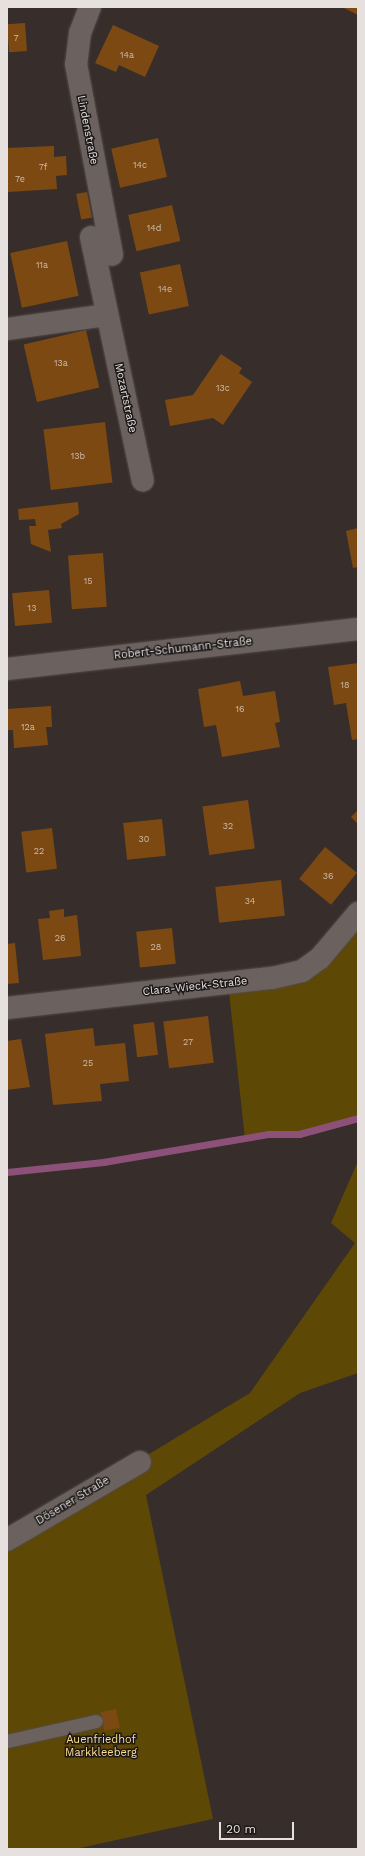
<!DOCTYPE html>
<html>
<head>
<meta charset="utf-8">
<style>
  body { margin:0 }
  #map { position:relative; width:365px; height:1856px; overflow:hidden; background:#372e2c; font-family:"Work Sans",sans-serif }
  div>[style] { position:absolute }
  .green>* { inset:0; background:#5e4805 }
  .stream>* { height:7px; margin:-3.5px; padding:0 3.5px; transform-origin:3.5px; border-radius:3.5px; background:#8d5179 }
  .building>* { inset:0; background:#7d4913; transform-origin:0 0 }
  .roads { filter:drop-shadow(0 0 1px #524c4a) drop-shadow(0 0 1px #524c4a) }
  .lane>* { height:13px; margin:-6.5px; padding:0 6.5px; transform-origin:6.5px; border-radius:6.5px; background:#6b625f }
  .street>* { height:22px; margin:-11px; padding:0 11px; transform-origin:11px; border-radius:11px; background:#6b625f }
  span { translate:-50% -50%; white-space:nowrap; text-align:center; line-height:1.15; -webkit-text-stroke:3px #1b1817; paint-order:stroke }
  .number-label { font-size:9px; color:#ccbbac }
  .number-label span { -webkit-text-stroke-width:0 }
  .street-label { font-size:11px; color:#e6e1df }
  .park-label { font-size:11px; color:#fede92 }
  .frame { position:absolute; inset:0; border:8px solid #e6e1df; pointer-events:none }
  .scale { position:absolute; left:219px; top:1822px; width:75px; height:18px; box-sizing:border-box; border:2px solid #e6e1df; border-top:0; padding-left:5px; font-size:12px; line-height:14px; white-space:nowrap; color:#e6e1df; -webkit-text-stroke:3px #1b1817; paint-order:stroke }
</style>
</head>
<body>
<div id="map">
  <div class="green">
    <i style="clip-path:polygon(358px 913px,358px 1118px,325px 1130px,245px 1139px,228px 983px,302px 971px)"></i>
    <i style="clip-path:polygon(358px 1161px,358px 1373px,300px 1393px,146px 1495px,213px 1819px,75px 1849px,7px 1849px,7px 1540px,250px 1393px,355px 1243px,331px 1223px)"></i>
  </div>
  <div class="stream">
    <i style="left:7px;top:1172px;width:97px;rotate:-5.9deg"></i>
    <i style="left:103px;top:1162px;width:167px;rotate:-9.6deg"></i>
    <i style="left:268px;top:1134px;width:31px"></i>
    <i style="left:299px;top:1134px;width:61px;rotate:-15.2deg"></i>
  </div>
  <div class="building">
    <i style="clip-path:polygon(342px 7px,358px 7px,358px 15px)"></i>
    <i style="left:25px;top:23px;width:28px;height:18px;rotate:86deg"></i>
    <i style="clip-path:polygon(113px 25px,159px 46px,145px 77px,119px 65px,116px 72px,95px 63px)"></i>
    <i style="left:158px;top:138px;width:40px;height:48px;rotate:77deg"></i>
    <i style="clip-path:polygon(54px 146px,54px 157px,66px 156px,67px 175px,56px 176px,57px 189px,8px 192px,7px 148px)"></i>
    <i style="left:87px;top:192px;width:26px;height:11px;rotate:79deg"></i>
    <i style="left:172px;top:205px;width:37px;height:45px;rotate:77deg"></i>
    <i style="left:67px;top:241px;width:56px;height:58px;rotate:78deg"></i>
    <i style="left:180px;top:264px;width:43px;height:41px;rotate:78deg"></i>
    <i style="left:86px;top:330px;width:59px;height:64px;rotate:77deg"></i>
    <i style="clip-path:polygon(221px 354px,242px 368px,239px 373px,252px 382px,223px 425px,213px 418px,170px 426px,165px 400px,193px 395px)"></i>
    <i style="left:105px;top:422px;width:61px;height:62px;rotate:83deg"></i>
    <i style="clip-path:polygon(78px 502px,79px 514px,61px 524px,62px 528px,48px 530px,51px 552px,31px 544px,29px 526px,36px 526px,35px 519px,19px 520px,18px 509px)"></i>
    <i style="clip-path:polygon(358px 528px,358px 567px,353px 568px,346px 531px)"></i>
    <i style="left:103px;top:553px;width:54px;height:35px;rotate:86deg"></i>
    <i style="left:49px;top:590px;width:33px;height:37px;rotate:85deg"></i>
    <i style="clip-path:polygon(358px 663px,358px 739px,352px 740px,346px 703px,334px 705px,328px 667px)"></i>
    <i style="clip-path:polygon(240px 681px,243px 696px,275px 691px,280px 722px,275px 723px,280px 747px,222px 757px,216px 725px,204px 727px,198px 689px)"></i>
    <i style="clip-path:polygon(51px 706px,52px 727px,46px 727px,48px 745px,14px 748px,13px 730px,7px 730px,7px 709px)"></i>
    <i style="left:248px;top:800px;width:49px;height:46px;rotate:82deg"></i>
    <i style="clip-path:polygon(358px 810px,358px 824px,351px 817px)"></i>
    <i style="left:162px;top:819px;width:37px;height:39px;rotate:84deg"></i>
    <i style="left:52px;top:828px;width:41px;height:31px;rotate:83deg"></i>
    <i style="left:325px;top:847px;width:41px;height:41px;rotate:39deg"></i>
    <i style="left:281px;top:880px;width:36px;height:66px;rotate:84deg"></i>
    <i style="clip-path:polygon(64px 909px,64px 917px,77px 915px,81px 956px,43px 960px,38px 919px,50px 918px,49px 911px)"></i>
    <i style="left:172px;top:928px;width:36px;height:36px;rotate:84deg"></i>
    <i style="clip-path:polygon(15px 943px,19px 983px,7px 984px,7px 944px)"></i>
    <i style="left:208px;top:1016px;width:47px;height:45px;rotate:83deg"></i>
    <i style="left:154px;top:1022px;width:33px;height:21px;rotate:83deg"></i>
    <i style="clip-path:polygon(93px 1028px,95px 1046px,125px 1043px,129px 1081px,100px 1084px,102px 1101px,53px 1105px,45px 1034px)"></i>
    <i style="clip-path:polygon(21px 1039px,30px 1087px,7px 1090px,7px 1041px)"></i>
    <i style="left:116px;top:1709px;width:19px;height:16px;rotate:78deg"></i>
  </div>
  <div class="roads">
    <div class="lane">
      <i style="left:7px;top:1741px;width:91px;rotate:-12.7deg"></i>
    </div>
    <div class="street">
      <i style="left:90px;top:7px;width:28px;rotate:111deg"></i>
      <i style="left:80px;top:33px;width:31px;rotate:97deg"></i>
      <i style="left:76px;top:64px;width:194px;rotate:79.3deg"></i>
      <i style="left:91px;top:237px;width:249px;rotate:78deg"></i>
      <i style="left:7px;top:329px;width:101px;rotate:-8deg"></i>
      <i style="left:7px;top:669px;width:353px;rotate:-6.5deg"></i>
      <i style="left:7px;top:1008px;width:267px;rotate:-6.5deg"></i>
      <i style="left:272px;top:978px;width:31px;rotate:-13deg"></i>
      <i style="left:302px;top:971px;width:22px;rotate:-36deg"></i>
      <i style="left:320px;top:958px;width:59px;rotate:-49.8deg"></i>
      <i style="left:7px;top:1540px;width:154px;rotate:-30.4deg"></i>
    </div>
  </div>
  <div class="number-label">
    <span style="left:16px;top:38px">7</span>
    <span style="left:127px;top:55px">14a</span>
    <span style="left:140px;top:165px">14c</span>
    <span style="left:43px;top:167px">7f</span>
    <span style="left:20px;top:179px">7e</span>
    <span style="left:154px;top:228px">14d</span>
    <span style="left:42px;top:265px">11a</span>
    <span style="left:165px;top:289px">14e</span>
    <span style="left:61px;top:363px">13a</span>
    <span style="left:223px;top:388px">13c</span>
    <span style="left:78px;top:456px">13b</span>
    <span style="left:88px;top:581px">15</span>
    <span style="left:32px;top:608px">13</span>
    <span style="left:345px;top:685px">18</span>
    <span style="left:240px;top:709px">16</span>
    <span style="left:28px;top:727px">12a</span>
    <span style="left:228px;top:826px">32</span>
    <span style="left:144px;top:839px">30</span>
    <span style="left:39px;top:851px">22</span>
    <span style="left:328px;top:876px">36</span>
    <span style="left:250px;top:901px">34</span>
    <span style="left:60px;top:938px">26</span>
    <span style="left:156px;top:947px">28</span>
    <span style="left:188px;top:1042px">27</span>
    <span style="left:88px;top:1063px">25</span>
  </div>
  <div class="street-label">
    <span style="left:87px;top:130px;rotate:79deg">Lindenstraße</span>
    <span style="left:125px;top:398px;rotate:78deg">Mozartstraße</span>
    <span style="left:183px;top:649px;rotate:-6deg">Robert-Schumann-Straße</span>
    <span style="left:195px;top:987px;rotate:-6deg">Clara-Wieck-Straße</span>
    <span style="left:73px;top:1501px;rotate:-31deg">Dösener Straße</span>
  </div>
  <div class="park-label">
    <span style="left:101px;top:1747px">Auenfriedhof<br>Markkleeberg</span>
  </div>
  <div class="frame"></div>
  <div class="scale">20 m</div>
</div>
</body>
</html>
